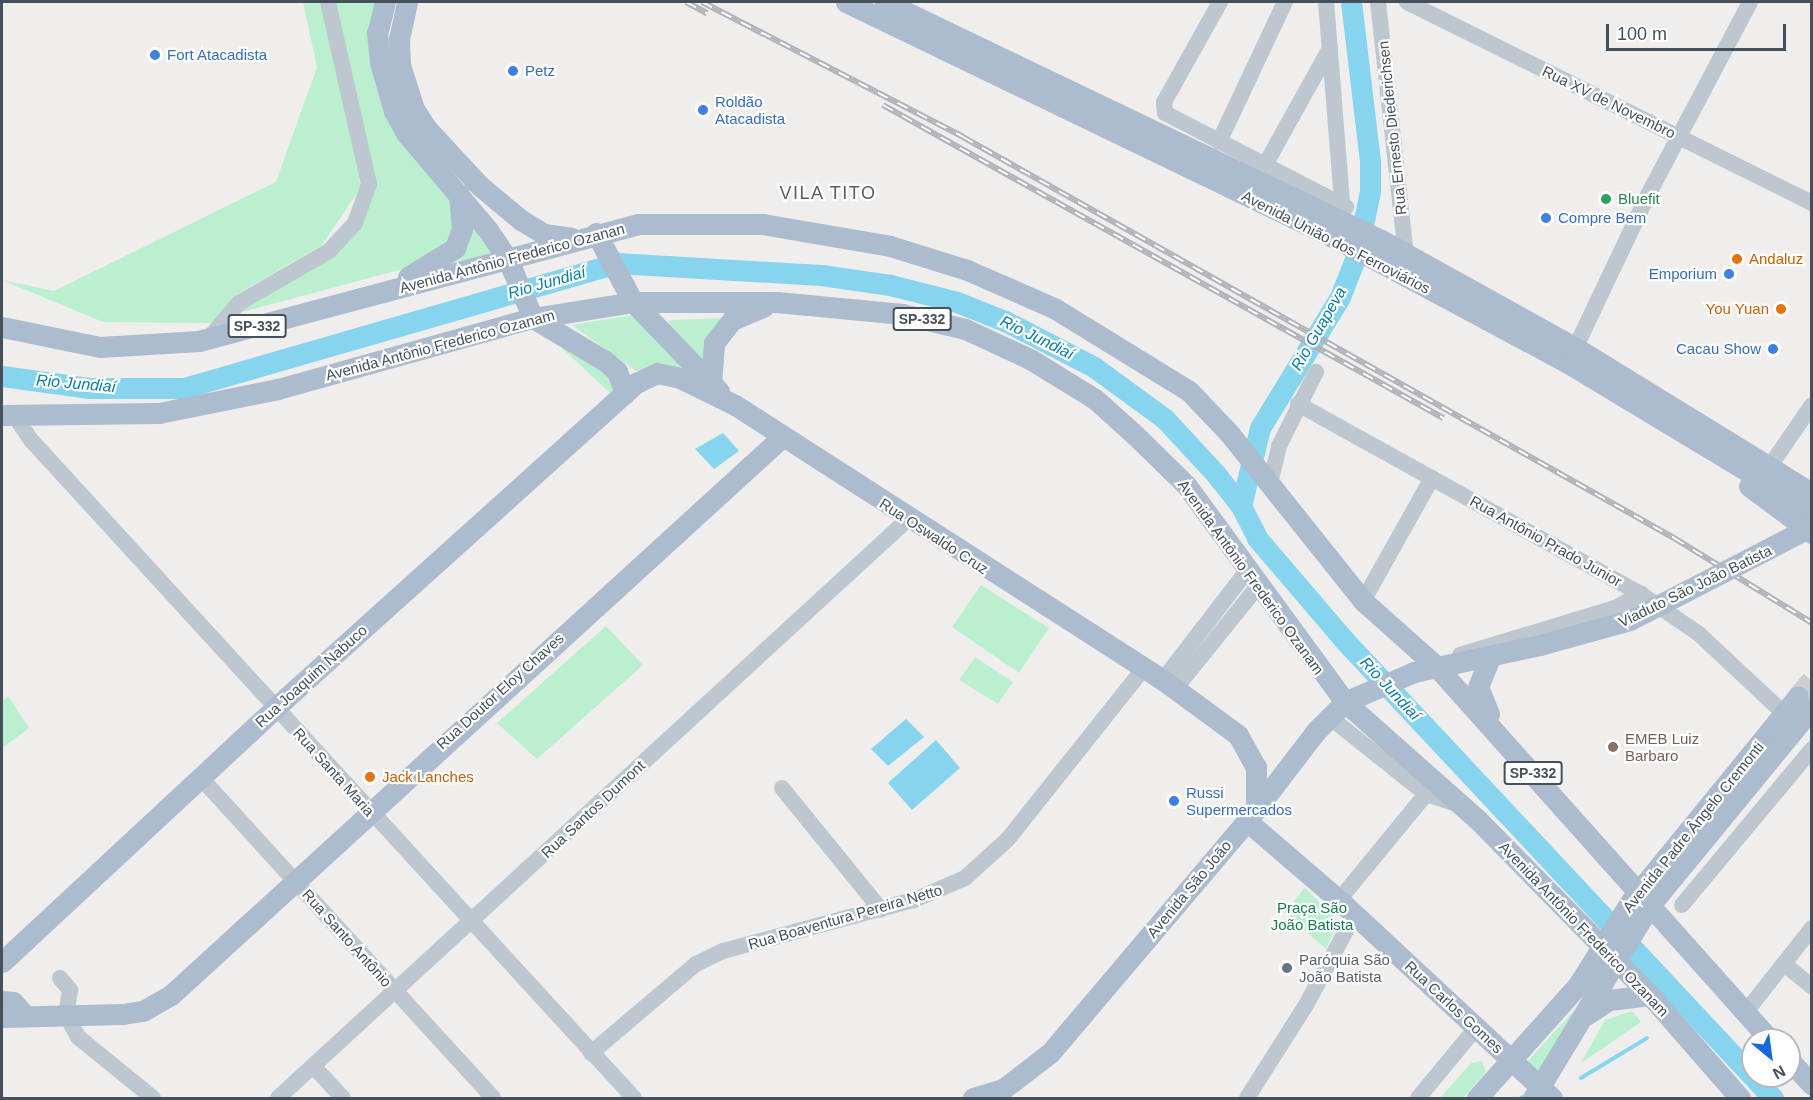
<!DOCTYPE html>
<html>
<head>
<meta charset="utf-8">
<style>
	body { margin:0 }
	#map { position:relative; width:1813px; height:1100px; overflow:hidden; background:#f0eded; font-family:Helvetica,sans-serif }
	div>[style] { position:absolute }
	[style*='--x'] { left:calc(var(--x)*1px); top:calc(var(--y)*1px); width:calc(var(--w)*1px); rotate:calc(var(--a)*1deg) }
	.green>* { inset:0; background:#baefd0 }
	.water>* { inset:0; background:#86d4ed }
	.stream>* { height:4px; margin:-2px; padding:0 2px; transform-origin:2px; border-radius:2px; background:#86d4ed }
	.river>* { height:21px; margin:-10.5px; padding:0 10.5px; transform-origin:10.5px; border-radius:10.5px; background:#86d4ed }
	.major-tunnel>* { height:21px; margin-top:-10.5px; transform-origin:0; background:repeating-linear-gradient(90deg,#ceced0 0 21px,transparent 0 31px) }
	.minor>* { height:16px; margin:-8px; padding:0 8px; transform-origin:8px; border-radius:8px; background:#bdc7d0 }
	.major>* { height:21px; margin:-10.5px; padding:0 10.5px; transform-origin:10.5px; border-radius:10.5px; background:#acbbcd }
	.rail>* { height:6px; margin-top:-3px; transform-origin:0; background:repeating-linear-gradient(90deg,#fff 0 11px,#afb2b8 0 22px); box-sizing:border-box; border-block:2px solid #afb2b8 }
	.major-bridge>* { height:21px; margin:-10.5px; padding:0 10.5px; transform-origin:10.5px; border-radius:10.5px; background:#acbbcd }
	.dots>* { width:16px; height:16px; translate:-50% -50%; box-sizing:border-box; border:3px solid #fff; border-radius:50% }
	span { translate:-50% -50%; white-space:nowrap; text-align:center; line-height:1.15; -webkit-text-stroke:4.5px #fff; paint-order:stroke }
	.shield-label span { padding:2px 4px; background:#fff; border:2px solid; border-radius:4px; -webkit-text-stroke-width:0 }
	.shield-label { font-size:14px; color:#45505b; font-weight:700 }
	.shop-label { font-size:15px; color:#366cbe }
	.left { translate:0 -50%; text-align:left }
	.right { translate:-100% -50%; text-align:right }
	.street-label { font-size:15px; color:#45505b }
	.leisure-label { font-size:15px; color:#27864d }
	.food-label { font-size:15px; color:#c56008 }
	.education-label { font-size:15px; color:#785e54 }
	.park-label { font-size:15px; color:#157d4d }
	.worship-label { font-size:15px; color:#5b616d }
	.water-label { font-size:16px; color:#0a7ca1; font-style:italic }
	.quarter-label { font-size:18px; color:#5a5d62; letter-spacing:1.5px }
	.frame { position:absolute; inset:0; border:3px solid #45505b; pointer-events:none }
	.north { position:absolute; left:1741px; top:1028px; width:60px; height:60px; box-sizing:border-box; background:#fff; border:2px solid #b5b9bd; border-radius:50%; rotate:151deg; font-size:16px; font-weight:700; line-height:24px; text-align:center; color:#45505b }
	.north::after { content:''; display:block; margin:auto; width:21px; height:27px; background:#1667e1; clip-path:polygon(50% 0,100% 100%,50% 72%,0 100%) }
	.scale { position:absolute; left:1606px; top:24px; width:180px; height:27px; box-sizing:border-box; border:3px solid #45505b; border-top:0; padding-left:8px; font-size:18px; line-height:21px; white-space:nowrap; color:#45505b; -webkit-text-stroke:4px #fff; paint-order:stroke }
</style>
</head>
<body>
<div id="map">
	<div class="green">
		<div style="clip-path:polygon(303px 2px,322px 2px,361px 187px,322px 245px,237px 294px,213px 323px,103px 322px,2px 280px,54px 291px,276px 182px,317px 67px)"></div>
		<div style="clip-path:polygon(334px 2px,380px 2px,371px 27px,455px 197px,457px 229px,442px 251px,418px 265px,238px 313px,332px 257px,373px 186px)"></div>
		<div style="clip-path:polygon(464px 207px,498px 251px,415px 277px,445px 260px)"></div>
		<div style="clip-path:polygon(633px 315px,694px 374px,661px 363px,636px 371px,572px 325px)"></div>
		<div style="clip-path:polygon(722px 318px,703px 360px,667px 323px,672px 320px)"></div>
		<div style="clip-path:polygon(550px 337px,608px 371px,614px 387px,610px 393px)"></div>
		<div style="clip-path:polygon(981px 585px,1049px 628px,1019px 673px,952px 627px)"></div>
		<div style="clip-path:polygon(606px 626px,643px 665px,537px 759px,497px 723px)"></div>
		<div style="clip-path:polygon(975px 657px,1013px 682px,998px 704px,959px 680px)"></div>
		<div style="clip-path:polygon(8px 696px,29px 728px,2px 748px,2px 702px)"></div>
		<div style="clip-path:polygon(1305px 888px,1338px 921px,1326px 949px,1284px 912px)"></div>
		<div style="clip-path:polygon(1592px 991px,1538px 1076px,1525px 1064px)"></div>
		<div style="clip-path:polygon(1632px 1011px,1641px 1022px,1581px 1063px,1605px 1020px)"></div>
		<div style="clip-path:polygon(1482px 1061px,1486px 1072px,1463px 1098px,1440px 1098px,1471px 1063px)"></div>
	</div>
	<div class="water">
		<div style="clip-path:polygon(723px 433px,739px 451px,714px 469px,695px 449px)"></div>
		<div style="clip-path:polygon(906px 719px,924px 737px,888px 766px,871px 749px)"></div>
		<div style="clip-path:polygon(936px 740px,960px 768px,912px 810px,888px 783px)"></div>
	</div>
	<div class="stream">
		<div style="--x:1581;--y:1078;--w:77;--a:-31.2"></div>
		<div style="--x:1521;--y:1098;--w:2;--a:-27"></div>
	</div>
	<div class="river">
		<div style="--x:2;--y:376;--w:87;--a:7.9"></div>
		<div style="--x:88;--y:388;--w:96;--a:0"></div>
		<div style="--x:184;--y:388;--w:451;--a:-16.1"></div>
		<div style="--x:617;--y:263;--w:204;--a:3.4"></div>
		<div style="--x:821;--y:275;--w:70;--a:8.2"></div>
		<div style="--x:890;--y:285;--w:69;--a:14.2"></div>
		<div style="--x:957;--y:302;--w:52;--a:21.6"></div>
		<div style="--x:1005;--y:321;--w:100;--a:27.3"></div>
		<div style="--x:1094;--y:367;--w:88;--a:36.2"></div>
		<div style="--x:1165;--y:419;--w:74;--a:47.2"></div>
		<div style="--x:1215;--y:473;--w:42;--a:51.8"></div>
		<div style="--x:1241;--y:506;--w:36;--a:63"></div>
		<div style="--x:1257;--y:538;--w:135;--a:49.5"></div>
		<div style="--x:1345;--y:641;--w:626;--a:46.88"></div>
		<div style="--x:1241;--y:506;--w:80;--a:-76.3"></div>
		<div style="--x:1260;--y:428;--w:153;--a:-58.6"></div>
		<div style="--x:1340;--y:297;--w:46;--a:-68.4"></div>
		<div style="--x:1357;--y:254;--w:64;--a:-78.3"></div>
		<div style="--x:1370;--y:191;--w:30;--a:-90"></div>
		<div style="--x:1370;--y:161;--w:160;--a:-96.8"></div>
	</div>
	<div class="major-tunnel">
		<div style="--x:1798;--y:696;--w:21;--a:-49"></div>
	</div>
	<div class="minor">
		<div style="--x:1220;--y:2;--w:115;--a:119.2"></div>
		<div style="--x:1164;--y:102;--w:11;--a:85"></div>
		<div style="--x:1165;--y:113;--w:204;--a:27.4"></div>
		<div style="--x:1326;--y:2;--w:214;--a:85.4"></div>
		<div style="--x:1378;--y:2;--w:255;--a:83.7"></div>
		<div style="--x:1407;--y:2;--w:452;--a:26.4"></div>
		<div style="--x:1219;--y:142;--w:155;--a:-64.8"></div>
		<div style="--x:1265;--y:165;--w:134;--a:-60.9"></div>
		<div style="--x:209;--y:338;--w:46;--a:-49.4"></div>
		<div style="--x:239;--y:303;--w:104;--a:-30"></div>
		<div style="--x:329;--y:251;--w:38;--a:-47"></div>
		<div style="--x:355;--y:223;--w:41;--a:-70.3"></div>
		<div style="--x:369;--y:184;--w:187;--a:-102.7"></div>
		<div style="--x:1571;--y:357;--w:179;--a:-64.6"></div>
		<div style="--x:1648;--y:195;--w:218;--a:-62.1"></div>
		<div style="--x:1298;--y:404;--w:392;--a:29"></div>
		<div style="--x:1641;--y:594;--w:70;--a:34.6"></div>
		<div style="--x:1699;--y:634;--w:105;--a:43.1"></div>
		<div style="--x:14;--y:415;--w:30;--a:56"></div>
		<div style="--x:31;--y:440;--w:893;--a:47.5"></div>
		<div style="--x:1770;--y:466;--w:74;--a:-55.5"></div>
		<div style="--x:1270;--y:483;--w:38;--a:-76"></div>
		<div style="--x:1279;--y:446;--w:83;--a:-63.4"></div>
		<div style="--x:1363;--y:601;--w:141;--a:-60.7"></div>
		<div style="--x:1460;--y:655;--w:162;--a:-16.9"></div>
		<div style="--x:1615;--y:608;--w:30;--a:-28"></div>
		<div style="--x:1163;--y:680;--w:138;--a:-52.4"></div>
		<div style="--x:1175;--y:689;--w:132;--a:-51.1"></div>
		<div style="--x:1337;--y:723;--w:114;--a:38.6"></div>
		<div style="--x:1426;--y:794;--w:28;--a:18"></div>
		<div style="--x:201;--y:778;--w:433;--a:47.6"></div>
		<div style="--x:782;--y:788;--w:157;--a:50.9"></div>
		<div style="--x:1339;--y:900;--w:137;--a:-50.6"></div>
		<div style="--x:1682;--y:905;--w:203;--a:-50.2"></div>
		<div style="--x:1784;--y:964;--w:36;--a:39"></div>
		<div style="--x:60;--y:978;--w:16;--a:50"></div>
		<div style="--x:70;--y:990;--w:25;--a:99"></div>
		<div style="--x:66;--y:1015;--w:25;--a:61"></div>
		<div style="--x:78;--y:1037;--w:97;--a:39.1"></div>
		<div style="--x:1745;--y:1013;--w:108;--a:-51.8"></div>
		<div style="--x:591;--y:1053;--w:138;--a:-40.3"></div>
		<div style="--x:696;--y:964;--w:30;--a:-26"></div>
		<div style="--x:723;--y:951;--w:198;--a:-15"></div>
		<div style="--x:914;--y:900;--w:56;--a:-23.3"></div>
		<div style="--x:965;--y:878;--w:58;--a:-42.2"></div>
		<div style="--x:1008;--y:839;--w:218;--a:-51.5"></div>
		<div style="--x:314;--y:1067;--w:42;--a:46.9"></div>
		<div style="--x:278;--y:1098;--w:856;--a:-42.58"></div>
		<div style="--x:1247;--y:1098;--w:110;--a:-57.6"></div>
		<div style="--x:1306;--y:1005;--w:103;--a:-61.7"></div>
		<div style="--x:1418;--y:1098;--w:91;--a:-50.4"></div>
	</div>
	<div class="major">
		<div style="--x:385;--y:2;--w:32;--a:104"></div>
		<div style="--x:377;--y:33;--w:29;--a:84"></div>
		<div style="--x:380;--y:62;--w:51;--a:74.1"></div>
		<div style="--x:394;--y:111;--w:25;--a:61"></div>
		<div style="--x:406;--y:133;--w:127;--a:49.8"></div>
		<div style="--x:488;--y:230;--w:36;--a:56"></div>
		<div style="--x:508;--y:260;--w:63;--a:66.7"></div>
		<div style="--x:533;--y:318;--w:84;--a:30.8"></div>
		<div style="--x:605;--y:361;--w:16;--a:40"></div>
		<div style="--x:617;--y:371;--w:24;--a:71"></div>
		<div style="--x:407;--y:2;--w:38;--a:102"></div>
		<div style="--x:399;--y:39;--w:26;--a:88"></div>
		<div style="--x:400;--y:65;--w:46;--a:72.3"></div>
		<div style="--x:414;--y:109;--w:24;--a:57"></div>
		<div style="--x:427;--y:129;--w:78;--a:47.1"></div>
		<div style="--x:480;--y:186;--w:53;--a:39.7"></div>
		<div style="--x:521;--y:220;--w:27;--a:31"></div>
		<div style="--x:544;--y:234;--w:27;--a:8"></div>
		<div style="--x:846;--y:2;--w:541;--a:25.76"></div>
		<div style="--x:1333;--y:237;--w:267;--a:28.2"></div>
		<div style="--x:1568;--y:363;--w:285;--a:31.1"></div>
		<div style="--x:885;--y:2;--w:550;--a:25.63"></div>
		<div style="--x:1381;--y:240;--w:223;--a:29"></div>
		<div style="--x:1576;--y:348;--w:277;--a:31.6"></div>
		<div style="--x:596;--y:233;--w:78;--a:61.8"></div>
		<div style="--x:633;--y:302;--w:124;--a:46"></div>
		<div style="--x:408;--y:277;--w:55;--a:-31.7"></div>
		<div style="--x:455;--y:248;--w:20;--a:-70"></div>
		<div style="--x:462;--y:229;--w:35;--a:-95"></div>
		<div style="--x:2;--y:327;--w:100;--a:11.5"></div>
		<div style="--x:100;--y:347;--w:99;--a:-3.5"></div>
		<div style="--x:199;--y:341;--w:454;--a:-14.9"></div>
		<div style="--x:638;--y:224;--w:125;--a:0"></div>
		<div style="--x:763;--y:224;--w:129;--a:9.8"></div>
		<div style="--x:890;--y:246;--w:81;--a:17.3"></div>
		<div style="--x:967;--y:270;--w:95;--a:23.6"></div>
		<div style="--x:1054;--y:308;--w:158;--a:31.6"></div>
		<div style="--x:1189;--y:391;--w:58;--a:46.4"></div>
		<div style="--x:1229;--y:433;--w:215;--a:51.4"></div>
		<div style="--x:1363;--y:601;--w:98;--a:41.7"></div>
		<div style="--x:1436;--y:666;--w:501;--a:48.23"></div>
		<div style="--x:711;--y:384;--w:41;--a:-85.8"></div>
		<div style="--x:714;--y:343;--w:29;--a:-52"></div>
		<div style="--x:732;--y:320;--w:34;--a:-23"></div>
		<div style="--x:2;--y:415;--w:157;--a:-0.7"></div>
		<div style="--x:159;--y:413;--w:121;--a:-11.4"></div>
		<div style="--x:278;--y:389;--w:265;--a:-15.6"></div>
		<div style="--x:533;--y:318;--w:101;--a:-9.1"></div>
		<div style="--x:633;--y:302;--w:144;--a:0"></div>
		<div style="--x:777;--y:302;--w:126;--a:5.5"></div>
		<div style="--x:902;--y:314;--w:65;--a:13.4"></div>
		<div style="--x:965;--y:329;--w:72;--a:24.8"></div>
		<div style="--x:1030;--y:359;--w:76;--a:31.6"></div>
		<div style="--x:1095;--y:399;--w:54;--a:42"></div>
		<div style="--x:1135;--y:435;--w:73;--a:44.4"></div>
		<div style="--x:1187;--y:486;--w:268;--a:53.8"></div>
		<div style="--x:1345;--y:702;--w:178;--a:41.6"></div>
		<div style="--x:1478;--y:820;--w:245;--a:45.5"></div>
		<div style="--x:1650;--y:995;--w:137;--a:48.9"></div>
		<div style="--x:1749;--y:486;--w:79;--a:36.7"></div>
		<div style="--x:1489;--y:714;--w:29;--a:-112"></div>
		<div style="--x:1478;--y:687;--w:32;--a:-68"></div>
		<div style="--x:1247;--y:821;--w:121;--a:40.7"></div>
		<div style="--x:1339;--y:900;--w:291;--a:42.9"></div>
		<div style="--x:2;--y:962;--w:388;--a:-42.9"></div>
		<div style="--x:286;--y:698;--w:471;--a:-42"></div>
		<div style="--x:636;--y:383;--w:23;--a:-25"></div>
		<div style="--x:657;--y:373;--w:24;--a:12"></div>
		<div style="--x:680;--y:378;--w:61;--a:26.1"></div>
		<div style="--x:735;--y:405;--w:509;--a:32.72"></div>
		<div style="--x:1163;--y:680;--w:93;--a:36.3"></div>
		<div style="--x:1238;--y:735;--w:37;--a:61"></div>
		<div style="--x:1256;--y:767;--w:41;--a:90"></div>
		<div style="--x:2;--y:1001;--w:11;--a:5"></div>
		<div style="--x:13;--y:1002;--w:18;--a:49"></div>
		<div style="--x:1586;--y:1015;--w:27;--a:-33"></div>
		<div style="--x:1609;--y:1000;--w:41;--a:-7"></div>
		<div style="--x:2;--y:1017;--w:121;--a:-1.4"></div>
		<div style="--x:123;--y:1014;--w:20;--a:-9"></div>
		<div style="--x:143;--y:1011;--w:32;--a:-30"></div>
		<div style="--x:171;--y:995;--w:826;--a:-42.4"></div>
		<div style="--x:1789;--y:1060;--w:34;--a:47"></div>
		<div style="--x:973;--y:1098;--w:31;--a:-17"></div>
		<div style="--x:1003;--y:1089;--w:59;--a:-37.5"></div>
		<div style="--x:1050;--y:1053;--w:304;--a:-49.7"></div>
		<div style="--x:1247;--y:821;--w:113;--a:-52.5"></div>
		<div style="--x:1316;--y:731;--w:41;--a:-45"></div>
		<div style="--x:1345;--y:702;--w:75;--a:-23.5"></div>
		<div style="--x:1414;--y:672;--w:129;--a:-12.1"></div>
		<div style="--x:1477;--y:1098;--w:152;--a:-48.2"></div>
		<div style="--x:1578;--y:985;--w:99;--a:-57.8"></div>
		<div style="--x:1631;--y:901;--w:264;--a:-50.8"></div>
		<div style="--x:1533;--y:1098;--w:226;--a:-58.8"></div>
		<div style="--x:1650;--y:905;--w:255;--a:-50.6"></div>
	</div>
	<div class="rail">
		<div style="--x:686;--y:2;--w:24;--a:28"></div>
		<div style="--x:702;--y:2;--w:294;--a:27.3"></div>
		<div style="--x:963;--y:137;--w:816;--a:29.42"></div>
		<div style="--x:1674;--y:538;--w:162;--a:31.6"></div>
		<div style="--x:883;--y:105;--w:642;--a:29.2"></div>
	</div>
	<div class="major-bridge">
		<div style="--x:1540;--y:645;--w:93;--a:-15.5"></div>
		<div style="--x:1630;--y:620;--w:205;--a:-27.3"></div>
	</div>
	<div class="dots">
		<div style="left:155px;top:55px;background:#3f7fe0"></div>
		<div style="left:513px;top:71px;background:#3f7fe0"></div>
		<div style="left:703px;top:110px;background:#3f7fe0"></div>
		<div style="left:1606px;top:199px;background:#2e9e5b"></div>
		<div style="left:1546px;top:218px;background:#3f7fe0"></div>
		<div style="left:1737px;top:259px;background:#e8710a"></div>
		<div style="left:1729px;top:274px;background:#3f7fe0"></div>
		<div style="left:1781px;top:309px;background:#e8710a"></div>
		<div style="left:1773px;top:349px;background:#3f7fe0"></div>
		<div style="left:1613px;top:747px;background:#8d6e63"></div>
		<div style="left:370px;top:777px;background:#e8710a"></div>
		<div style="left:1174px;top:801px;background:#3f7fe0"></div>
		<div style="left:1287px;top:968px;background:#6b7280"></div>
	</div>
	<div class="shield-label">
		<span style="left:922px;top:319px">SP-332</span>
		<span style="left:257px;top:326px">SP-332</span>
		<span style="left:1533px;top:773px">SP-332</span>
	</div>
	<div class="shop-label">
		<span class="left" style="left:167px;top:55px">Fort Atacadista</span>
		<span class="left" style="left:525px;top:71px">Petz</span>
		<span class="left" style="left:715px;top:110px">Roldão<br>Atacadista</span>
		<span class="left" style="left:1558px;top:218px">Compre Bem</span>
		<span class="right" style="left:1717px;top:274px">Emporium</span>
		<span class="right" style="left:1761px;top:349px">Cacau Show</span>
		<span class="left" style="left:1186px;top:801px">Russi<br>Supermercados</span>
	</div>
	<div class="street-label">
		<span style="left:1609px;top:102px;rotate:26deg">Rua XV de Novembro</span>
		<span style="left:1392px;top:128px;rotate:-96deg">Rua Ernesto Diederichsen</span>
		<span style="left:1336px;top:242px;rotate:27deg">Avenida União dos Ferroviários</span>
		<span style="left:512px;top:258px;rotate:-15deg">Avenida Antônio Frederico Ozanan</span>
		<span style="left:440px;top:345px;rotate:-15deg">Avenida Antônio Frederico Ozanam</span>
		<span style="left:934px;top:536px;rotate:33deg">Rua Oswaldo Cruz</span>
		<span style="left:1546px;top:541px;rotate:29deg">Rua Antônio Prado Junior</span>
		<span style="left:1251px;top:577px;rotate:54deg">Avenida Antônio Frederico Ozanam</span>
		<span style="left:1695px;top:586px;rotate:-26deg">Viaduto São João Batista</span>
		<span style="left:311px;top:676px;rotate:-42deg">Rua Joaquim Nabuco</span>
		<span style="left:500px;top:691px;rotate:-42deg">Rua Doutor Eloy Chaves</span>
		<span style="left:334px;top:772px;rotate:48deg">Rua Santa Maria</span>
		<span style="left:593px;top:809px;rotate:-43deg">Rua Santos Dumont</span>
		<span style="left:1693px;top:827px;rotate:-51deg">Avenida Padre Ângelo Cremonti</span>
		<span style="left:1189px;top:889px;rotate:-50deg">Avenida São João</span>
		<span style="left:845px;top:917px;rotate:-16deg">Rua Boaventura Pereira Netto</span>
		<span style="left:1584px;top:929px;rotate:46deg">Avenida Antônio Frederico Ozanam</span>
		<span style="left:347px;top:938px;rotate:48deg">Rua Santo Antônio</span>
		<span style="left:1454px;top:1007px;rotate:43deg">Rua Carlos Gomes</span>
	</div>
	<div class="leisure-label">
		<span class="left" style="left:1618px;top:199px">Bluefit</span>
	</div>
	<div class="food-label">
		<span class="left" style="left:1749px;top:259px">Andaluz</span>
		<span class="right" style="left:1769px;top:309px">You Yuan</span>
		<span class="left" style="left:382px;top:777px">Jack Lanches</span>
	</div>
	<div class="education-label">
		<span class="left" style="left:1625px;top:747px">EMEB Luiz<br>Barbaro</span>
	</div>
	<div class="park-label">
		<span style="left:1312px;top:916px">Praça São<br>João Batista</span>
	</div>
	<div class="worship-label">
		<span class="left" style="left:1299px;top:968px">Paróquia São<br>João Batista</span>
	</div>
	<div class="water-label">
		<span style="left:547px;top:283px;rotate:-16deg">Rio Jundiaí</span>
		<span style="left:1319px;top:329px;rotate:-60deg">Rio Guapeva</span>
		<span style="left:1037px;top:338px;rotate:26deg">Rio Jundiaí</span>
		<span style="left:76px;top:384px;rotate:5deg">Rio Jundiaí</span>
		<span style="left:1390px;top:689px;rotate:47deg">Rio Jundiaí</span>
	</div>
	<div class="quarter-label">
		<span style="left:828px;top:193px">VILA TITO</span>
	</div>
	<div class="frame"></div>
	<div class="north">N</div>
	<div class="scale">100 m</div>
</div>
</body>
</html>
